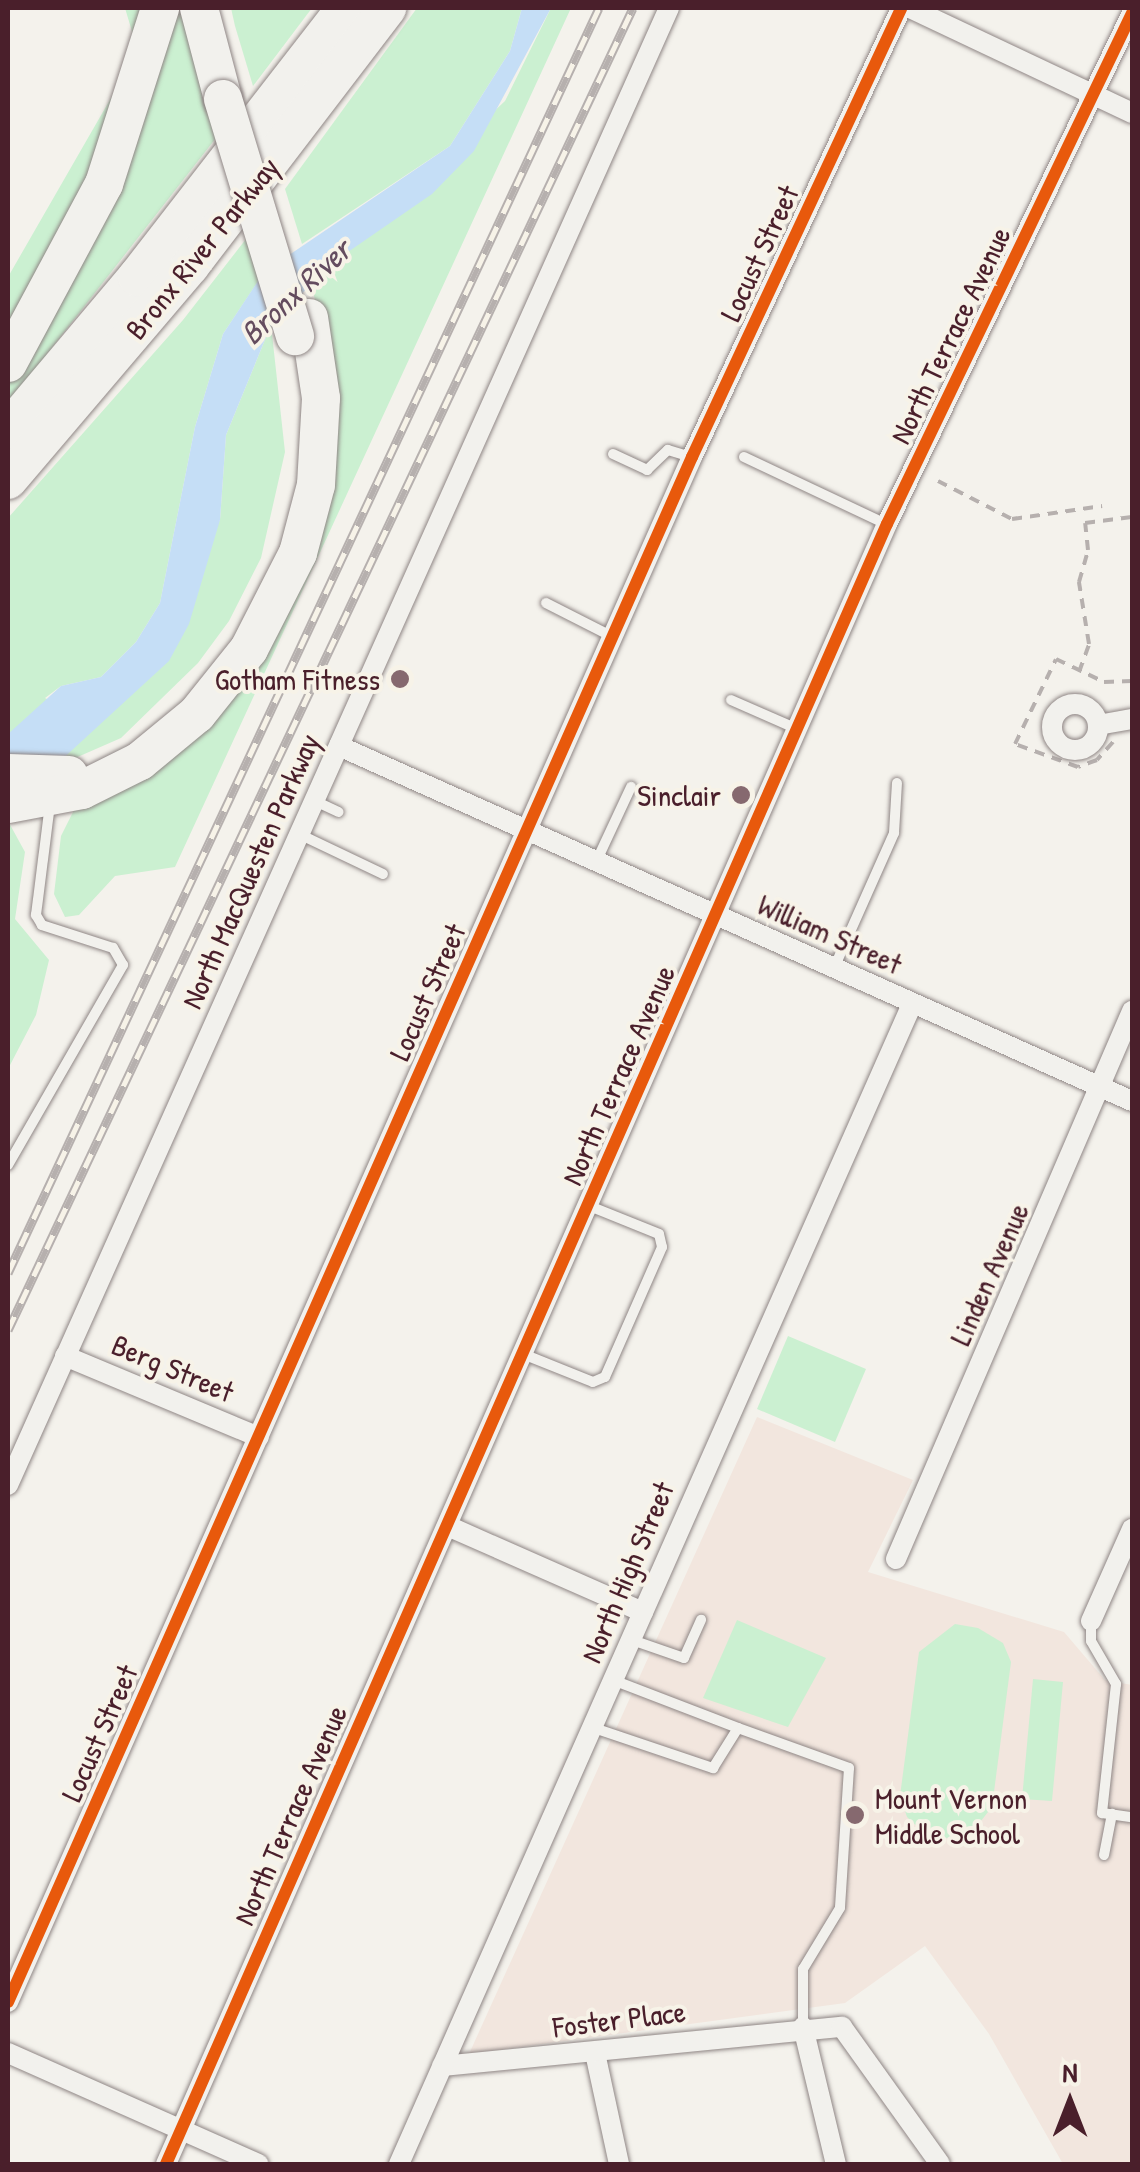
<!DOCTYPE html>
<html>
<head>
<meta charset="utf-8">
<style>
	body { margin:0 }
	#map { position:relative; width:1140px; height:2172px; overflow:hidden; background:#f4f2ec; font-family:"Patrick Hand",sans-serif }
	div>[style] { position:absolute }
	[style*='--x'] { left:calc(var(--x)*1px); top:calc(var(--y)*1px); width:calc(var(--w)*1px); rotate:calc(var(--a)*1deg) }
	.built>* { inset:0; background:#f2e6de }
	.green>* { inset:0; background:#cbf0d1 }
	.water>* { inset:0; background:#c5def6 }
	.path>* { height:4px; margin-top:-2px; transform-origin:0; background:repeating-linear-gradient(90deg,#b6b0ae 0 10px,transparent 0 18px) }
	.roads { filter:drop-shadow(0 0 2px #8f8685) drop-shadow(0 0 2px #8f8685) }
	.service>* { height:10px; margin:-5px; padding:0 5px; transform-origin:5px; border-radius:5px; background:#f2f1ed }
	.minor>* { height:20px; margin:-10px; padding:0 10px; transform-origin:10px; border-radius:10px; background:#f2f1ed }
	.minor>.ring { margin:-10px; padding:0; box-sizing:content-box; background:none; border:20px solid #f2f1ed; border-radius:50% }
	.motorway>* { height:38px; margin:-19px; padding:0 19px; transform-origin:19px; border-radius:19px; background:#f2f1ed }
	.rail>* { height:9px; margin-top:-4.5px; transform-origin:0; background:repeating-linear-gradient(90deg,#f7f3e8 0 15px,#b6b0ae 0 30px); box-sizing:border-box; border-block:2px solid #b6b0ae }
	.bridges { filter:drop-shadow(0 0 2px #8f8685) drop-shadow(0 0 2px #8f8685) }
	.motorway-bridge>* { height:38px; margin:-19px; padding:0 19px; transform-origin:19px; border-radius:19px; background:#f2f1ed }
	.cycleway>* { height:12px; margin:-6px; padding:0 6px; transform-origin:6px; border-radius:6px; background:#e8590c }
	.dots>* { width:28px; height:28px; translate:-50% -50%; box-sizing:border-box; border:5px solid #f7f3e8; border-radius:50% }
	span { translate:-50% -50%; white-space:nowrap; text-align:center; line-height:1.15; -webkit-text-stroke:8px #f7f3e8; paint-order:stroke }
	.street-label { font-size:30px; color:#4a1f2b }
	.poi-label { font-size:30px; color:#4a1f2b }
	.right { translate:-100% -50%; text-align:right }
	.left { translate:0 -50%; text-align:left }
	.water-label { font-size:32px; color:#644c5f; font-style:italic }
	.frame { position:absolute; inset:0; border:10px solid #4a1f2b; pointer-events:none }
	.north { position:absolute; left:1020px; top:2052px; width:100px; height:100px; -webkit-text-stroke:8px #f7f3e8; paint-order:stroke; rotate:0deg; font-size:28px; font-weight:700; line-height:40px; text-align:center; color:#4a1f2b }
	.north::after { content:''; display:block; margin:auto; width:35px; height:45px; background:#4a1f2b; clip-path:polygon(50% 0,100% 100%,50% 72%,0 100%) }
</style>
</head>
<body>
<div id="map">
	<div class="built">
		<div style="clip-path:polygon(757px 1417px,913px 1480px,868px 1572px,1064px 1632px,1105px 1680px,1132px 1685px,1132px 2164px,1063px 2164px,989px 2034px,925px 1946px,845px 2003px,469px 2054px)"></div>
	</div>
	<div class="green">
		<div style="clip-path:polygon(125px 8px,143px 8px,113px 126px,8px 340px,8px 277px,123px 77px,133px 35px)"></div>
		<div style="clip-path:polygon(165px 8px,185px 8px,216px 138px,8px 404px,8px 374px)"></div>
		<div style="clip-path:polygon(231px 8px,312px 8px,253px 86px,235px 26px)"></div>
		<div style="clip-path:polygon(417px 8px,522px 8px,510px 51px,450px 146px,302px 244px,285px 189px)"></div>
		<div style="clip-path:polygon(551px 8px,571px 8px,175px 867px,115px 876px,79px 915px,65px 917px,54px 894px,61px 836px,74px 810px,155px 764px,329px 489px,338px 430px,335px 379px,311px 284px,505px 101px)"></div>
		<div style="clip-path:polygon(246px 239px,259px 280px,223px 334px,195px 427px,160px 603px,136px 642px,101px 677px,61px 686px,45px 698px,96px 727px,220px 520px,226px 435px,271px 325px,285px 452px,261px 558px,229px 621px,198px 663px,121px 738px,57px 766px,8px 762px,8px 518px,183px 320px)"></div>
		<div style="clip-path:polygon(8px 821px,25px 852px,15px 919px,49px 960px,36px 1015px,8px 1069px)"></div>
		<div style="clip-path:polygon(788px 1336px,866px 1369px,835px 1442px,757px 1409px)"></div>
		<div style="clip-path:polygon(737px 1620px,826px 1658px,788px 1727px,703px 1698px)"></div>
		<div style="clip-path:polygon(955px 1624px,978px 1628px,1003px 1643px,1011px 1662px,992px 1807px,973px 1831px,943px 1839px,926px 1835px,907px 1817px,900px 1796px,919px 1652px)"></div>
		<div style="clip-path:polygon(1033px 1679px,1063px 1682px,1052px 1801px,1022px 1799px)"></div>
	</div>
	<div class="water">
		<div style="clip-path:polygon(522px 8px,551px 8px,474px 151px,432px 194px,332px 263px,271px 325px,226px 435px,220px 520px,189px 624px,169px 661px,8px 809px,8px 734px,61px 686px,101px 677px,136px 642px,160px 603px,195px 427px,223px 334px,264px 272px,450px 146px,510px 51px)"></div>
	</div>
	<div class="path">
		<div style="--x:938;--y:481;--w:83;--a:27.2"></div>
		<div style="--x:1012;--y:519;--w:91;--a:-8.2"></div>
		<div style="--x:1079;--y:672;--w:30;--a:-70"></div>
		<div style="--x:1089;--y:644;--w:63;--a:-99.2"></div>
		<div style="--x:1079;--y:582;--w:33;--a:-74"></div>
		<div style="--x:1088;--y:550;--w:27;--a:-96"></div>
		<div style="--x:1085;--y:523;--w:47;--a:-7.3"></div>
		<div style="--x:1113;--y:742;--w:24;--a:132"></div>
		<div style="--x:1097;--y:760;--w:20;--a:160"></div>
		<div style="--x:1078;--y:767;--w:67;--a:-159.9"></div>
		<div style="--x:1015;--y:744;--w:94;--a:-64.2"></div>
		<div style="--x:1056;--y:659;--w:53;--a:25.6"></div>
		<div style="--x:1104;--y:682;--w:28;--a:-2"></div>
	</div>
	<div class="roads">
		<div class="service">
			<div style="--x:613;--y:454;--w:38;--a:25"></div>
			<div style="--x:647;--y:470;--w:29;--a:-44"></div>
			<div style="--x:668;--y:450;--w:24;--a:17"></div>
			<div style="--x:744;--y:457;--w:157;--a:25.3"></div>
			<div style="--x:546;--y:603;--w:75;--a:26.9"></div>
			<div style="--x:731;--y:700;--w:72;--a:23.7"></div>
			<div style="--x:315;--y:801;--w:26;--a:25"></div>
			<div style="--x:299;--y:834;--w:93;--a:25.5"></div>
			<div style="--x:596;--y:862;--w:83;--a:-65"></div>
			<div style="--x:834;--y:968;--w:148;--a:-66"></div>
			<div style="--x:894;--y:833;--w:50;--a:-86.6"></div>
			<div style="--x:8;--y:1165;--w:231;--a:-60.1"></div>
			<div style="--x:123;--y:965;--w:20;--a:-120"></div>
			<div style="--x:113;--y:948;--w:75;--a:-162.1"></div>
			<div style="--x:42;--y:925;--w:12;--a:-121"></div>
			<div style="--x:36;--y:915;--w:112;--a:-82.8"></div>
			<div style="--x:523;--y:1354;--w:75;--a:21.8"></div>
			<div style="--x:593;--y:1382;--w:13;--a:-23"></div>
			<div style="--x:605;--y:1377;--w:142;--a:-66.3"></div>
			<div style="--x:662;--y:1247;--w:13;--a:-103"></div>
			<div style="--x:659;--y:1234;--w:78;--a:-158.1"></div>
			<div style="--x:1091;--y:1621;--w:20;--a:90"></div>
			<div style="--x:1091;--y:1641;--w:50;--a:59.8"></div>
			<div style="--x:1116;--y:1684;--w:130;--a:96.2"></div>
			<div style="--x:1102;--y:1813;--w:30;--a:8"></div>
			<div style="--x:632;--y:1640;--w:55;--a:19.1"></div>
			<div style="--x:684;--y:1658;--w:42;--a:-65.9"></div>
			<div style="--x:594;--y:1728;--w:126;--a:18.6"></div>
			<div style="--x:713;--y:1768;--w:47;--a:-58"></div>
			<div style="--x:738;--y:1728;--w:134;--a:-159"></div>
			<div style="--x:738;--y:1728;--w:118;--a:19.8"></div>
			<div style="--x:849;--y:1768;--w:140;--a:93.7"></div>
			<div style="--x:840;--y:1908;--w:71;--a:121.2"></div>
			<div style="--x:803;--y:1969;--w:58;--a:90"></div>
			<div style="--x:1104;--y:1855;--w:42;--a:-79"></div>
		</div>
		<div class="minor">
			<div style="--x:910;--y:8;--w:246;--a:25.3"></div>
			<div class="ring" style="left:1052px;top:704px;width:26px;height:26px"></div>
			<div style="--x:1098;--y:725;--w:35;--a:-10"></div>
			<div style="--x:339;--y:746;--w:869;--a:24.12"></div>
			<div style="--x:65;--y:1356;--w:210;--a:22.7"></div>
			<div style="--x:8;--y:1485;--w:1618;--a:-65.89"></div>
			<div style="--x:450;--y:1527;--w:211;--a:23.8"></div>
			<div style="--x:896;--y:1559;--w:597;--a:-66.7"></div>
			<div style="--x:1091;--y:1621;--w:101;--a:-66"></div>
			<div style="--x:8;--y:2002;--w:1690;--a:-66.12"></div>
			<div style="--x:692;--y:457;--w:495;--a:-65"></div>
			<div style="--x:803;--y:2027;--w:141;--a:76.5"></div>
			<div style="--x:8;--y:2053;--w:274;--a:23.9"></div>
			<div style="--x:595;--y:2053;--w:114;--a:77.8"></div>
			<div style="--x:442;--y:2066;--w:402;--a:-5.6"></div>
			<div style="--x:842;--y:2027;--w:168;--a:54.4"></div>
			<div style="--x:166;--y:2164;--w:1791;--a:-66.27"></div>
			<div style="--x:887;--y:524;--w:567;--a:-64.38"></div>
			<div style="--x:399;--y:2164;--w:1268;--a:-66.14"></div>
		</div>
		<div class="motorway">
			<div style="--x:199;--y:8;--w:94;--a:75.2"></div>
			<div style="--x:8;--y:363;--w:203;--a:-61.8"></div>
			<div style="--x:104;--y:184;--w:185;--a:-72.3"></div>
			<div style="--x:8;--y:430;--w:200;--a:-49.9"></div>
			<div style="--x:137;--y:277;--w:341;--a:-52.2"></div>
			<div style="--x:8;--y:480;--w:281;--a:-49.6"></div>
			<div style="--x:190;--y:266;--w:325;--a:-52.6"></div>
			<div style="--x:8;--y:773;--w:61;--a:1.9"></div>
			<div style="--x:8;--y:804;--w:75;--a:-10.7"></div>
			<div style="--x:82;--y:790;--w:65;--a:-26.6"></div>
			<div style="--x:140;--y:761;--w:74;--a:-39.5"></div>
			<div style="--x:197;--y:714;--w:83;--a:-51.3"></div>
			<div style="--x:249;--y:649;--w:108;--a:-63"></div>
			<div style="--x:298;--y:553;--w:70;--a:-75.2"></div>
			<div style="--x:316;--y:485;--w:87;--a:-86.7"></div>
			<div style="--x:321;--y:398;--w:81;--a:-98.5"></div>
		</div>
	</div>
	<div class="rail">
		<div style="--x:8;--y:1273;--w:1396;--a:-64.96"></div>
		<div style="--x:8;--y:1330;--w:1462;--a:-64.7"></div>
	</div>
	<div class="bridges">
		<div class="motorway-bridge">
			<div style="--x:223;--y:99;--w:248;--a:73.1"></div>
		</div>
	</div>
	<div class="cycleway">
		<div style="--x:8;--y:2002;--w:1690;--a:-66.12"></div>
		<div style="--x:692;--y:457;--w:495;--a:-65"></div>
		<div style="--x:166;--y:2164;--w:1791;--a:-66.27"></div>
		<div style="--x:887;--y:524;--w:567;--a:-64.38"></div>
	</div>
	<div class="dots">
		<div style="left:400px;top:679px;background:#86696f"></div>
		<div style="left:741px;top:795px;background:#86696f"></div>
		<div style="left:855px;top:1815px;background:#86696f"></div>
	</div>
	<div class="street-label">
		<span style="left:202px;top:248px;rotate:-51deg">Bronx River Parkway</span>
		<span style="left:759px;top:253px;rotate:-65deg">Locust Street</span>
		<span style="left:950px;top:335px;rotate:-64deg">North Terrace Avenue</span>
		<span style="left:250px;top:871px;rotate:-66deg">North MacQuesten Parkway</span>
		<span style="left:830px;top:934px;rotate:24deg">William Street</span>
		<span style="left:427px;top:992px;rotate:-66deg">Locust Street</span>
		<span style="left:618px;top:1075px;rotate:-66deg">North Terrace Avenue</span>
		<span style="left:989px;top:1274px;rotate:-66deg">Linden Avenue</span>
		<span style="left:173px;top:1368px;rotate:23deg">Berg Street</span>
		<span style="left:627px;top:1572px;rotate:-67deg">North High Street</span>
		<span style="left:99px;top:1733px;rotate:-66deg">Locust Street</span>
		<span style="left:290px;top:1815px;rotate:-66deg">North Terrace Avenue</span>
		<span style="left:619px;top:2019px;rotate:-7deg">Foster Place</span>
	</div>
	<div class="poi-label">
		<span class="right" style="left:380px;top:679px">Gotham Fitness</span>
		<span class="right" style="left:721px;top:795px">Sinclair</span>
		<span class="left" style="left:875px;top:1815px">Mount Vernon<br>Middle School</span>
	</div>
	<div class="water-label">
		<span style="left:296px;top:292px;rotate:-43deg">Bronx River</span>
	</div>
	<div class="frame"></div>
	<div class="north">N</div>
</div>
</body>
</html>
